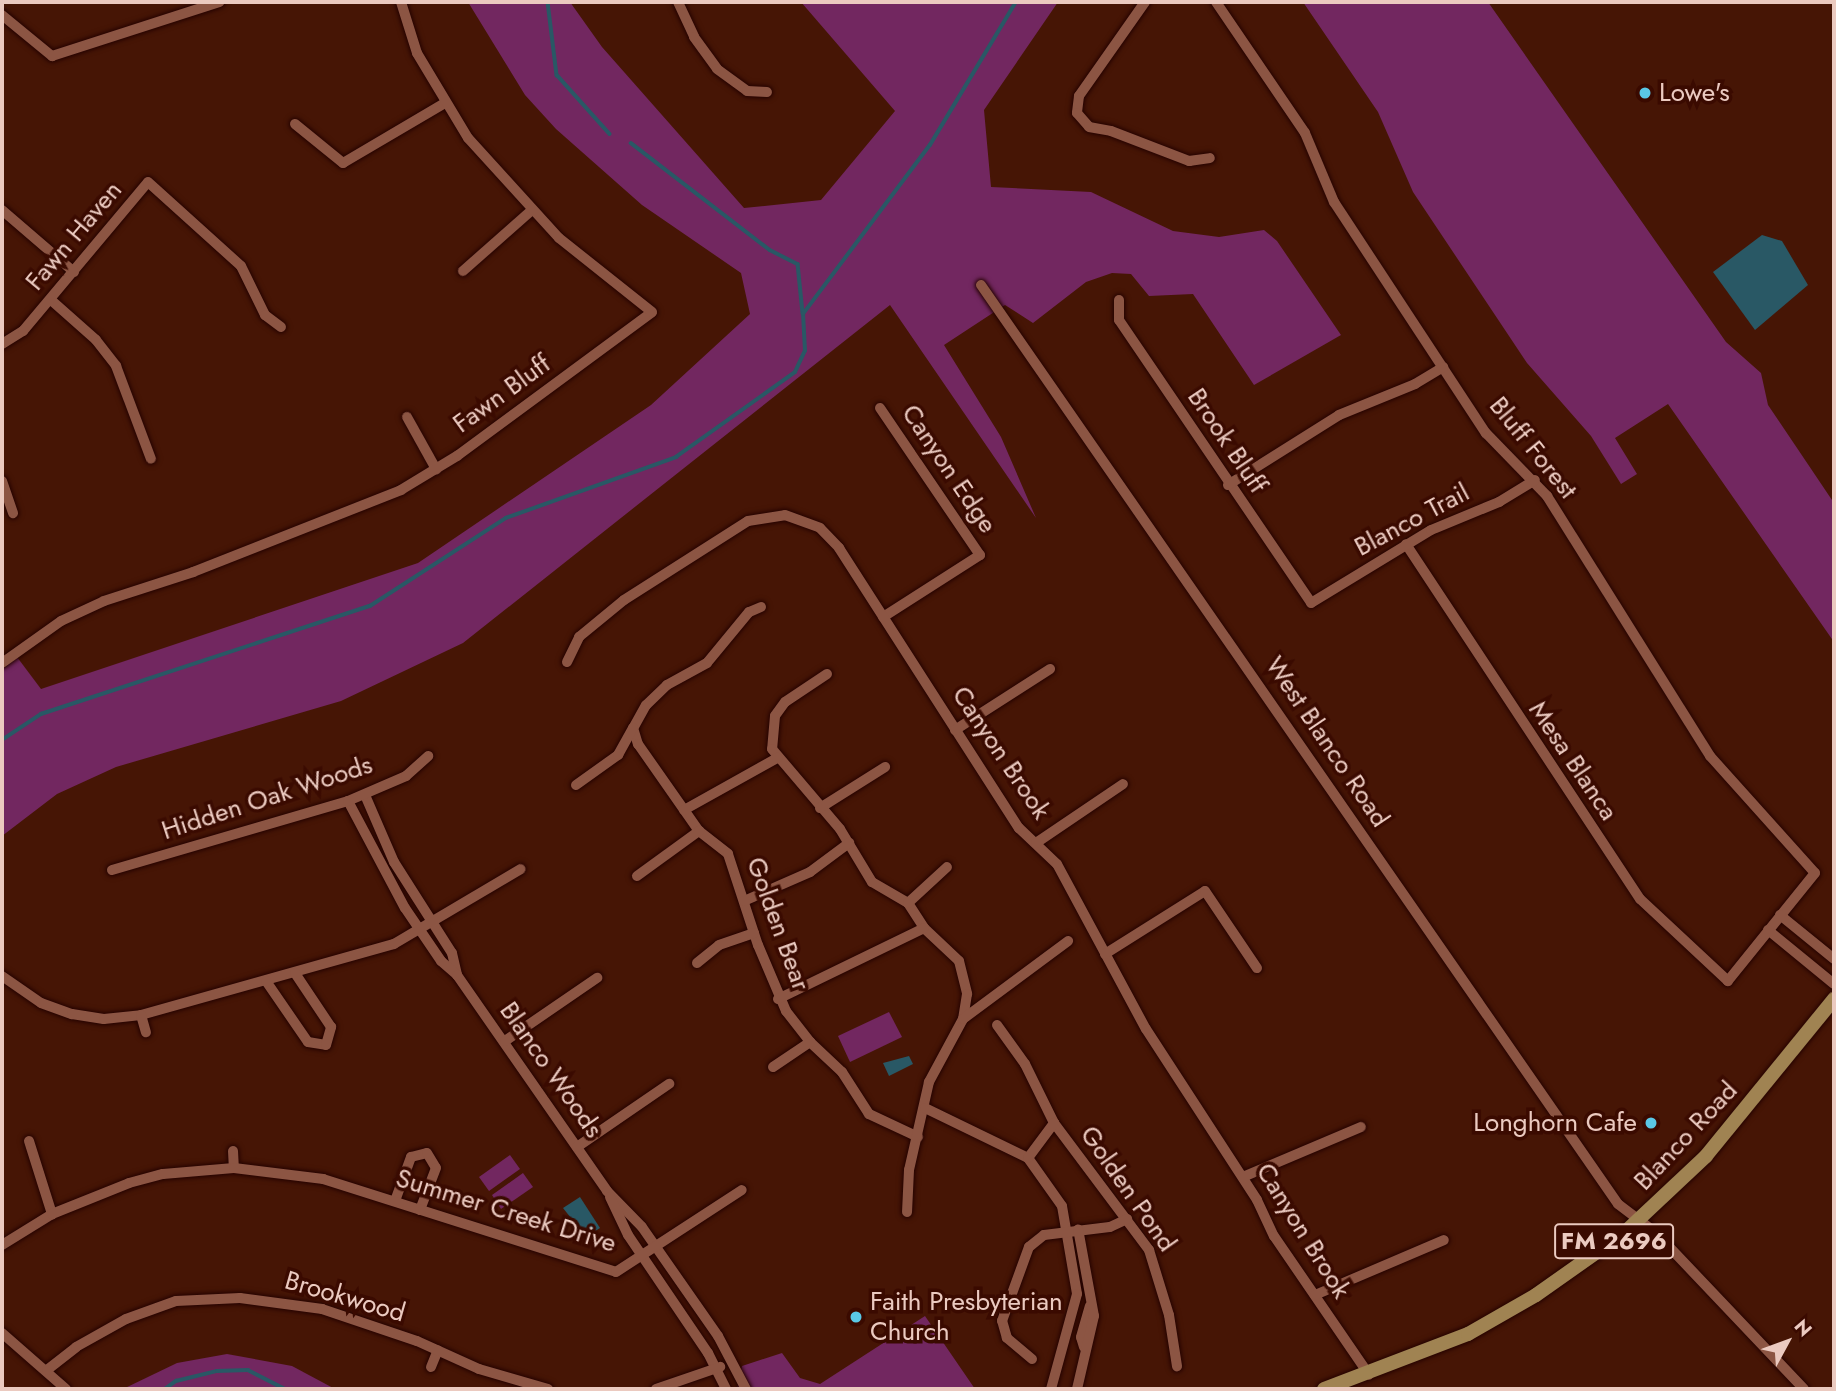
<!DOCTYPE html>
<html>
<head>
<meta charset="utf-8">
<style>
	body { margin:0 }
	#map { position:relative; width:1836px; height:1391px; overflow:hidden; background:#461505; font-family:Jost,sans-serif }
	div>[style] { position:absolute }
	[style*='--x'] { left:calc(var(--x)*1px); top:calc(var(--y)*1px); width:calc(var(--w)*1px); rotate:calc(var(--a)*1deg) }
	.green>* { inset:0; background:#722760 }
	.water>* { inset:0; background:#295865 }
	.stream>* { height:3.5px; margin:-1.75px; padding:0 1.75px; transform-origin:1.75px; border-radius:1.75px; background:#295865 }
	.roads { filter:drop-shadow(0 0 2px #250300) drop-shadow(0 0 2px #250300) }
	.minor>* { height:10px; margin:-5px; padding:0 5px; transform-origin:5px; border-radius:5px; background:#8c5543 }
	.major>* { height:14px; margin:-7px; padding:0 7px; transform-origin:7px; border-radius:7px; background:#a08352 }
	.dots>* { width:19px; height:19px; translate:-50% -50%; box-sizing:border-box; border:4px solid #3a0a00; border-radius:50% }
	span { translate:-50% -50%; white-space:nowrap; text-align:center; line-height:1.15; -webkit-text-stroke:7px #3a0a00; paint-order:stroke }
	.shield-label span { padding:2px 5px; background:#3a0a00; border:2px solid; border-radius:5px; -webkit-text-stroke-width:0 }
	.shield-label { font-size:24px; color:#ebcac0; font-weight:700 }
	.poi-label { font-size:26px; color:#ebcac0 }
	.left { translate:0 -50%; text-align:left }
	.right { translate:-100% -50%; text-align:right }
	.street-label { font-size:26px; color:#ebcac0 }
	.frame { position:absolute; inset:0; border:4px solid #ebcac0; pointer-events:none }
	.north { position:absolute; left:1752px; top:1307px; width:70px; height:70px; -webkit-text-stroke:5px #3a0a00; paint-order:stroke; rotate:49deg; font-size:19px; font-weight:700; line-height:28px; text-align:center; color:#ebcac0 }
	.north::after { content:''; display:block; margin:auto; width:24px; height:32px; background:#ebcac0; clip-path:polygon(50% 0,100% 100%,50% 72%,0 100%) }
</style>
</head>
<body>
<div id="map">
	<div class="green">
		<div style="clip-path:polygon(468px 2px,570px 2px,602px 47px,744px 208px,821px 200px,895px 111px,801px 2px,1058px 2px,984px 110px,991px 187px,1091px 192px,1173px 231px,1219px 237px,1264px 230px,1277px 241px,1341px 335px,1254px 385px,1193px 294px,1149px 296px,1131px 274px,1112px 273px,1086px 282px,1033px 323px,1005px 305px,944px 345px,1001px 437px,1036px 518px,890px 305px,463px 643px,341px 701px,116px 767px,57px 794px,2px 836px,2px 670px,17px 657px,41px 689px,418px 563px,651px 405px,750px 314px,741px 273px,642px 205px,556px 129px,525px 95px)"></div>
		<div style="clip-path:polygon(1303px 2px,1488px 2px,1726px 342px,1761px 373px,1768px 405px,1834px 503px,1834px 642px,1668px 404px,1615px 438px,1637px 474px,1621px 484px,1591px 436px,1527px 363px,1413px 192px,1378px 112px)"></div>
		<div style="clip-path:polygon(889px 1012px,902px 1037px,850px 1062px,838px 1036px)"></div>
		<div style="clip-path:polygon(510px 1155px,520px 1169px,489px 1191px,479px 1177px)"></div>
		<div style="clip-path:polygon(523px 1173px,533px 1187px,501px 1209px,492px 1195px)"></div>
		<div style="clip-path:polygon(925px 1316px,975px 1389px,737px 1389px,742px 1366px,782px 1353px,800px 1378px,820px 1384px)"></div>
		<div style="clip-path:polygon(227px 1354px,292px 1366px,335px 1389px,123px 1389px,177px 1363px)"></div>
	</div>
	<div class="water">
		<div style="clip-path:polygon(1762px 235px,1782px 241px,1808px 285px,1755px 330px,1713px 272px)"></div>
		<div style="clip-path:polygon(909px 1056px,913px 1064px,889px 1076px,883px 1063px)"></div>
		<div style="clip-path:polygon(580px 1197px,600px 1228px,586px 1237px,563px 1208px)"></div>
	</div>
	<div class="stream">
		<div style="--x:548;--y:2;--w:74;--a:83"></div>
		<div style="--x:557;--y:75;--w:79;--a:48.1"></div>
		<div style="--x:631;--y:143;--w:175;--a:37.6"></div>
		<div style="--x:770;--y:250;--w:31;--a:27"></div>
		<div style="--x:798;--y:264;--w:49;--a:84.2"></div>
		<div style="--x:2;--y:740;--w:47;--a:-33.7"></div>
		<div style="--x:41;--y:714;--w:346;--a:-18.2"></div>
		<div style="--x:370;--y:606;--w:162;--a:-32.9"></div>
		<div style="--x:506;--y:518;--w:181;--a:-19.7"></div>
		<div style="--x:676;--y:457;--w:146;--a:-35.5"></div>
		<div style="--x:795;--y:372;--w:23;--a:-65"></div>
		<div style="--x:805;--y:351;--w:37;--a:-93"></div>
		<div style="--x:803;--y:314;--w:211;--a:-53.1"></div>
		<div style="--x:930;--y:145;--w:167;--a:-59"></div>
		<div style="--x:165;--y:1389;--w:14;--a:-36"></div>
		<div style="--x:176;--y:1381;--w:42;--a:-13.7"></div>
		<div style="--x:217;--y:1371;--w:31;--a:-2"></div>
		<div style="--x:248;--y:1370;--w:42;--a:27.2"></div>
	</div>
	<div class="roads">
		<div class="minor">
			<div style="--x:678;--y:2;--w:38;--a:65"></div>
			<div style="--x:694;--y:37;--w:39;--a:54"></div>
			<div style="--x:717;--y:69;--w:37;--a:36"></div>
			<div style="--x:747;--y:91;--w:20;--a:3"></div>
			<div style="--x:1145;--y:2;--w:115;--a:125.1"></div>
			<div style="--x:1079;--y:96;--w:17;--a:97"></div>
			<div style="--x:1077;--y:113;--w:18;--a:49"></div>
			<div style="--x:1089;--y:127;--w:22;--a:10"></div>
			<div style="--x:1111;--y:131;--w:84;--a:21"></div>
			<div style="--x:1189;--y:161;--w:21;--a:-8"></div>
			<div style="--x:1216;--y:2;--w:158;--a:55.8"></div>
			<div style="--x:1305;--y:133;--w:75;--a:67.2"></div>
			<div style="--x:1334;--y:202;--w:277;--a:56.7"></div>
			<div style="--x:1486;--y:433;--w:88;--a:45.9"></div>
			<div style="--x:1547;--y:496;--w:307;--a:57.9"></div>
			<div style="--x:1710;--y:756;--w:157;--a:48.1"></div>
			<div style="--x:1815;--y:873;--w:139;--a:128.9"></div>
			<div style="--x:1728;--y:981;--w:120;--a:-137"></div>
			<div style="--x:1640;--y:899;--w:425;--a:-123.4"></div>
			<div style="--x:2;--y:15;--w:65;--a:39.4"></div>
			<div style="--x:52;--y:56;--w:176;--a:-17.9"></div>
			<div style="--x:295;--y:124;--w:62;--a:39.1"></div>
			<div style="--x:343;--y:163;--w:118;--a:-30.5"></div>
			<div style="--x:2;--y:210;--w:95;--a:40.7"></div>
			<div style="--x:463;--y:271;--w:92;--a:-41.5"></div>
			<div style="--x:981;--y:285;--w:1118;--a:55.27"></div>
			<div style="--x:1618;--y:1204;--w:48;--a:37.3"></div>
			<div style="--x:1656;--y:1233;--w:215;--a:46.5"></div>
			<div style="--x:51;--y:300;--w:60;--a:41.6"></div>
			<div style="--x:96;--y:340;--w:33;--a:52"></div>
			<div style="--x:116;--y:366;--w:99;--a:69.4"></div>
			<div style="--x:1119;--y:300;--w:20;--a:90"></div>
			<div style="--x:1119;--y:320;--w:342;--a:55.8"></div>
			<div style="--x:1311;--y:603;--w:140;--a:-31.3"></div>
			<div style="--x:1431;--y:530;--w:74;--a:-22.4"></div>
			<div style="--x:1499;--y:502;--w:42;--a:-31.4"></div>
			<div style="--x:2;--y:344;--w:25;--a:-32"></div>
			<div style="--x:23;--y:331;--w:194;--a:-50"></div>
			<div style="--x:148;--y:182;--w:125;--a:42.1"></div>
			<div style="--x:241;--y:266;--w:55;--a:63.9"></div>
			<div style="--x:265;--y:315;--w:20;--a:37"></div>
			<div style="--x:880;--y:408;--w:178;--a:55.8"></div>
			<div style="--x:980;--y:555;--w:115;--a:147.4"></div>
			<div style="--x:407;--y:417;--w:60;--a:60.9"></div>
			<div style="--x:2;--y:481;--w:34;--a:71"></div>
			<div style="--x:1228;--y:485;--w:131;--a:-32.2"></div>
			<div style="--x:1339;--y:415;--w:82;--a:-22.2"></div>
			<div style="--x:1415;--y:384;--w:33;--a:-31"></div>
			<div style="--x:761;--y:607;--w:13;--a:157"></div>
			<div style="--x:749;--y:612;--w:66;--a:129.5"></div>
			<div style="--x:707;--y:663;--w:46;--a:151.2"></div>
			<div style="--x:667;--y:685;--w:29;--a:136"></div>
			<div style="--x:646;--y:705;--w:26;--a:119"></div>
			<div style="--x:633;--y:728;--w:17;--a:73"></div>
			<div style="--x:638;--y:744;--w:106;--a:55"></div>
			<div style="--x:699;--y:831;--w:37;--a:38"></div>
			<div style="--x:728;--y:854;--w:96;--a:71.8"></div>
			<div style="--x:758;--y:945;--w:72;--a:67"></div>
			<div style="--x:786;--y:1011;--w:39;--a:52"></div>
			<div style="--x:810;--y:1042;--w:44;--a:43.2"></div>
			<div style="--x:842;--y:1072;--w:50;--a:57.3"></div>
			<div style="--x:869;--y:1114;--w:54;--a:25.1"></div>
			<div style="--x:567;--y:662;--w:28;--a:-64"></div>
			<div style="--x:579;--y:637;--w:58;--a:-39.4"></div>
			<div style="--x:624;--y:600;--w:147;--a:-32.5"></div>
			<div style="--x:748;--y:521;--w:37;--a:-9"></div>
			<div style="--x:785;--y:515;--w:37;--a:20"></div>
			<div style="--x:820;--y:528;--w:28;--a:46"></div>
			<div style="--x:839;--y:548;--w:333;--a:57.3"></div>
			<div style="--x:1019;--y:828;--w:52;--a:43.5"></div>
			<div style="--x:1057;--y:864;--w:187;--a:61.7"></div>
			<div style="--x:1146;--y:1029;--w:204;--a:57"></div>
			<div style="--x:1257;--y:1200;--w:40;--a:65"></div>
			<div style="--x:1274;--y:1236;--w:168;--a:55.6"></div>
			<div style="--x:2;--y:663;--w:72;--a:-35.4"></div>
			<div style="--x:61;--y:621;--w:47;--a:-24.9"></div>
			<div style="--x:104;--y:601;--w:94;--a:-18"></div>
			<div style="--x:193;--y:572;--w:224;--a:-21.5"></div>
			<div style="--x:401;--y:490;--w:66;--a:-31.3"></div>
			<div style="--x:457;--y:456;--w:242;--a:-36.4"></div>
			<div style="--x:652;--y:312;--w:119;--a:-141.5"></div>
			<div style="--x:559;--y:238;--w:135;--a:-132.3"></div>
			<div style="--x:468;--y:138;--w:99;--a:-121"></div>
			<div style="--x:417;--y:53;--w:53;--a:-107.4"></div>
			<div style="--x:827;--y:674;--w:50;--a:146.3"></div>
			<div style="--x:785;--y:702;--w:17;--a:126"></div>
			<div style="--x:775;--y:716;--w:33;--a:95"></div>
			<div style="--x:772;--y:749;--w:105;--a:49.6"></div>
			<div style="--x:840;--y:829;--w:62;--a:58.9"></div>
			<div style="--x:872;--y:882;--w:42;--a:30.3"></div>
			<div style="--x:908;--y:903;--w:30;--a:57"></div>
			<div style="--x:924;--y:928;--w:48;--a:43.3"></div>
			<div style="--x:959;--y:961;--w:34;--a:76"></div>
			<div style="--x:967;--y:994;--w:25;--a:99"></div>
			<div style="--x:963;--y:1019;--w:72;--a:118.4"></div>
			<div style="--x:929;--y:1082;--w:90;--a:102.8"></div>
			<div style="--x:909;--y:1170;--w:42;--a:92.7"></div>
			<div style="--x:955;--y:730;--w:113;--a:-32.7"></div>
			<div style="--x:576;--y:785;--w:52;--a:-35.5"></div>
			<div style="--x:618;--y:755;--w:31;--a:-61"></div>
			<div style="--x:365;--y:795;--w:73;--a:66.6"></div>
			<div style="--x:394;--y:862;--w:108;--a:57.5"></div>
			<div style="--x:452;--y:953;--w:23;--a:77"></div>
			<div style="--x:348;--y:801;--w:121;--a:62"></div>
			<div style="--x:405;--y:908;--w:64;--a:55.8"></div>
			<div style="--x:441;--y:961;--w:21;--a:41"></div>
			<div style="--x:457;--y:975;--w:263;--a:55.2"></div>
			<div style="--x:607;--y:1191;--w:50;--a:45.8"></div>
			<div style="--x:642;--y:1227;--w:133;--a:55.1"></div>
			<div style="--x:718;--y:1336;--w:60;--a:62.2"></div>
			<div style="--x:820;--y:808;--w:77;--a:-32.2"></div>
			<div style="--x:684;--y:810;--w:107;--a:-29.2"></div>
			<div style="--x:1036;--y:843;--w:105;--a:-34.1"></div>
			<div style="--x:112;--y:870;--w:246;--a:-16.3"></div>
			<div style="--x:348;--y:801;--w:63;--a:-23.3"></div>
			<div style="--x:406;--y:776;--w:30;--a:-42"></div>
			<div style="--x:637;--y:876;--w:77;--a:-36"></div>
			<div style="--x:744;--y:901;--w:72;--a:-23.7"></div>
			<div style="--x:810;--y:872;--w:49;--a:-36.6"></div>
			<div style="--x:908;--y:903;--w:53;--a:-42.7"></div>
			<div style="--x:1780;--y:915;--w:70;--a:39.2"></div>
			<div style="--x:1768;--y:930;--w:85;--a:39.3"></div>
			<div style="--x:1105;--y:954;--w:118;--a:-32.2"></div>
			<div style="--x:1205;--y:891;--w:93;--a:56"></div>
			<div style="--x:697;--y:963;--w:28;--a:-39"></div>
			<div style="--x:719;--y:945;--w:37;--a:-19"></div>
			<div style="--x:2;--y:976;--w:47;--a:34.7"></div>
			<div style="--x:41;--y:1003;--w:33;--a:20"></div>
			<div style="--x:72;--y:1014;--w:32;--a:9"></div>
			<div style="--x:104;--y:1019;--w:37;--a:-6"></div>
			<div style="--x:141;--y:1015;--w:263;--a:-15.7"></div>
			<div style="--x:394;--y:944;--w:147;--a:-30.6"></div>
			<div style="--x:266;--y:981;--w:74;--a:55.5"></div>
			<div style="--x:308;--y:1042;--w:18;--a:9"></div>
			<div style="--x:326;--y:1045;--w:19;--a:-74"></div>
			<div style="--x:331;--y:1027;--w:65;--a:-123.7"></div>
			<div style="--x:778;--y:999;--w:162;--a:-25.9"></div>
			<div style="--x:141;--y:1015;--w:18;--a:74"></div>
			<div style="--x:963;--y:1019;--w:131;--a:-36.6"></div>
			<div style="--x:997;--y:1025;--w:48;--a:54.3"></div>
			<div style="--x:1025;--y:1064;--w:66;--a:63.8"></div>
			<div style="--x:1054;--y:1123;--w:159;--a:53.2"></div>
			<div style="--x:1149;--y:1250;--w:68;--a:72.9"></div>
			<div style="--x:1169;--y:1315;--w:52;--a:81.1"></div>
			<div style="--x:505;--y:1041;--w:112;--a:-34.4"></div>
			<div style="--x:773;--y:1067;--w:45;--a:-34"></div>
			<div style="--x:925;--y:1108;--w:114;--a:25.9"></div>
			<div style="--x:1028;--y:1158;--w:59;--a:54.7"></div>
			<div style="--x:1062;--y:1206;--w:89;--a:80.3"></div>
			<div style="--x:1077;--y:1294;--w:98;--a:105.3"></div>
			<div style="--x:29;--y:1141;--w:77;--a:72.5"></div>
			<div style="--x:577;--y:1147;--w:112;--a:-34.4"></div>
			<div style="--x:233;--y:1151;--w:17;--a:87"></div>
			<div style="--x:1028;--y:1158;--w:44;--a:-53.4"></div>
			<div style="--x:1243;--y:1177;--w:128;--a:-23"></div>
			<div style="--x:610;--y:1197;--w:42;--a:64.7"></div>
			<div style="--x:628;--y:1235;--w:143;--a:55.9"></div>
			<div style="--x:708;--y:1353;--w:40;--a:63.4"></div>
			<div style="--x:395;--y:1201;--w:47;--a:-70"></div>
			<div style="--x:411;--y:1157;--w:16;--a:-14"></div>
			<div style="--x:427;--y:1153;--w:17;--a:59"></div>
			<div style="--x:436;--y:1168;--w:45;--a:110.9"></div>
			<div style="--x:2;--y:1245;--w:59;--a:-31.8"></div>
			<div style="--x:52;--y:1214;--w:83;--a:-21.9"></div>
			<div style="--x:129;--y:1183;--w:35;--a:-15"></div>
			<div style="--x:163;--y:1174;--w:71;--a:-4.8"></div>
			<div style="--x:234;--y:1168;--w:90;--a:7"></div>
			<div style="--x:323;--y:1179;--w:307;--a:17.6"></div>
			<div style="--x:616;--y:1272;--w:150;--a:-33.1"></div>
			<div style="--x:1315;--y:1295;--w:140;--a:-23.1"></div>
			<div style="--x:2;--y:1333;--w:85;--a:41.2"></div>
			<div style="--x:1084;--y:1347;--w:10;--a:-107"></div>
			<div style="--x:1081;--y:1337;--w:32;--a:-74"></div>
			<div style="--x:1032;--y:1359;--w:33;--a:-140"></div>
			<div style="--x:1007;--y:1338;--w:18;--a:-106"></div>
			<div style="--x:1002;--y:1321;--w:79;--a:-70"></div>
			<div style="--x:1029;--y:1247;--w:19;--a:-39"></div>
			<div style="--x:1044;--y:1235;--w:66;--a:-6.9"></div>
			<div style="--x:1110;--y:1227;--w:19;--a:-25"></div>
			<div style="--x:431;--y:1367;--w:18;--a:-68"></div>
			<div style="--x:47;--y:1370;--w:37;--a:-38"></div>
			<div style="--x:76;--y:1347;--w:57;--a:-29.2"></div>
			<div style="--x:126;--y:1319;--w:53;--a:-19.8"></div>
			<div style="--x:176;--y:1301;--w:64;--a:-2.7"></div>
			<div style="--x:240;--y:1298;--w:83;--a:7.6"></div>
			<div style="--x:322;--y:1309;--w:100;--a:18.6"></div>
			<div style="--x:417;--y:1341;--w:68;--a:24.3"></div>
			<div style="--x:479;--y:1369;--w:72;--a:16.2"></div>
			<div style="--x:656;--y:1389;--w:68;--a:-19"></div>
			<div style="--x:1077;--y:1389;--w:75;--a:-76.9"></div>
			<div style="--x:1094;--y:1316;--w:88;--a:-100.4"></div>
		</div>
		<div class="major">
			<div style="--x:1324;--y:1389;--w:154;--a:-20.9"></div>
			<div style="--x:1468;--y:1334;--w:78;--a:-29.8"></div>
			<div style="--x:1536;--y:1295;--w:108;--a:-35.2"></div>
			<div style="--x:1624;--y:1233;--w:112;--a:-43.2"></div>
			<div style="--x:1706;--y:1156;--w:203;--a:-50.8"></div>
		</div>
	</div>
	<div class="dots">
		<div style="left:1645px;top:93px;background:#5ac8e6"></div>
		<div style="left:1651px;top:1123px;background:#5ac8e6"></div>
		<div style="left:856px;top:1317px;background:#5ac8e6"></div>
	</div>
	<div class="shield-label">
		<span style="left:1614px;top:1241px">FM 2696</span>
	</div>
	<div class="poi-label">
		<span class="left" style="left:1659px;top:93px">Lowe's</span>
		<span class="right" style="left:1637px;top:1123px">Longhorn Cafe</span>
		<span class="left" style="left:870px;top:1317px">Faith Presbyterian<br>Church</span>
	</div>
	<div class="street-label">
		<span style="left:74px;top:236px;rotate:-50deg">Fawn Haven</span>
		<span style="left:502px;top:394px;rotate:-36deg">Fawn Bluff</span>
		<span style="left:1227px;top:441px;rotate:56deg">Brook Bluff</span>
		<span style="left:1533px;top:448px;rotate:51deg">Bluff Forest</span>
		<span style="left:949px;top:469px;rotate:56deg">Canyon Edge</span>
		<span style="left:1412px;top:520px;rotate:-28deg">Blanco Trail</span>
		<span style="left:1327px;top:742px;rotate:56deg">West Blanco Road</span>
		<span style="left:1001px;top:753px;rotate:56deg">Canyon Brook</span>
		<span style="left:1573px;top:761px;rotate:56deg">Mesa Blanca</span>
		<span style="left:267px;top:798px;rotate:-18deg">Hidden Oak Woods</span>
		<span style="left:778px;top:924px;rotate:70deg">Golden Bear</span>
		<span style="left:551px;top:1070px;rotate:55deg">Blanco Woods</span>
		<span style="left:1686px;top:1136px;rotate:-47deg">Blanco Road</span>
		<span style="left:1128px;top:1189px;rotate:55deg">Golden Pond</span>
		<span style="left:506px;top:1211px;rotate:17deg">Summer Creek Drive</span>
		<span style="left:1303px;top:1231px;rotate:58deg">Canyon Brook</span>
		<span style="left:345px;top:1297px;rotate:16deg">Brookwood</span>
	</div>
	<div class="frame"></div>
	<div class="north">N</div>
</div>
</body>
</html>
